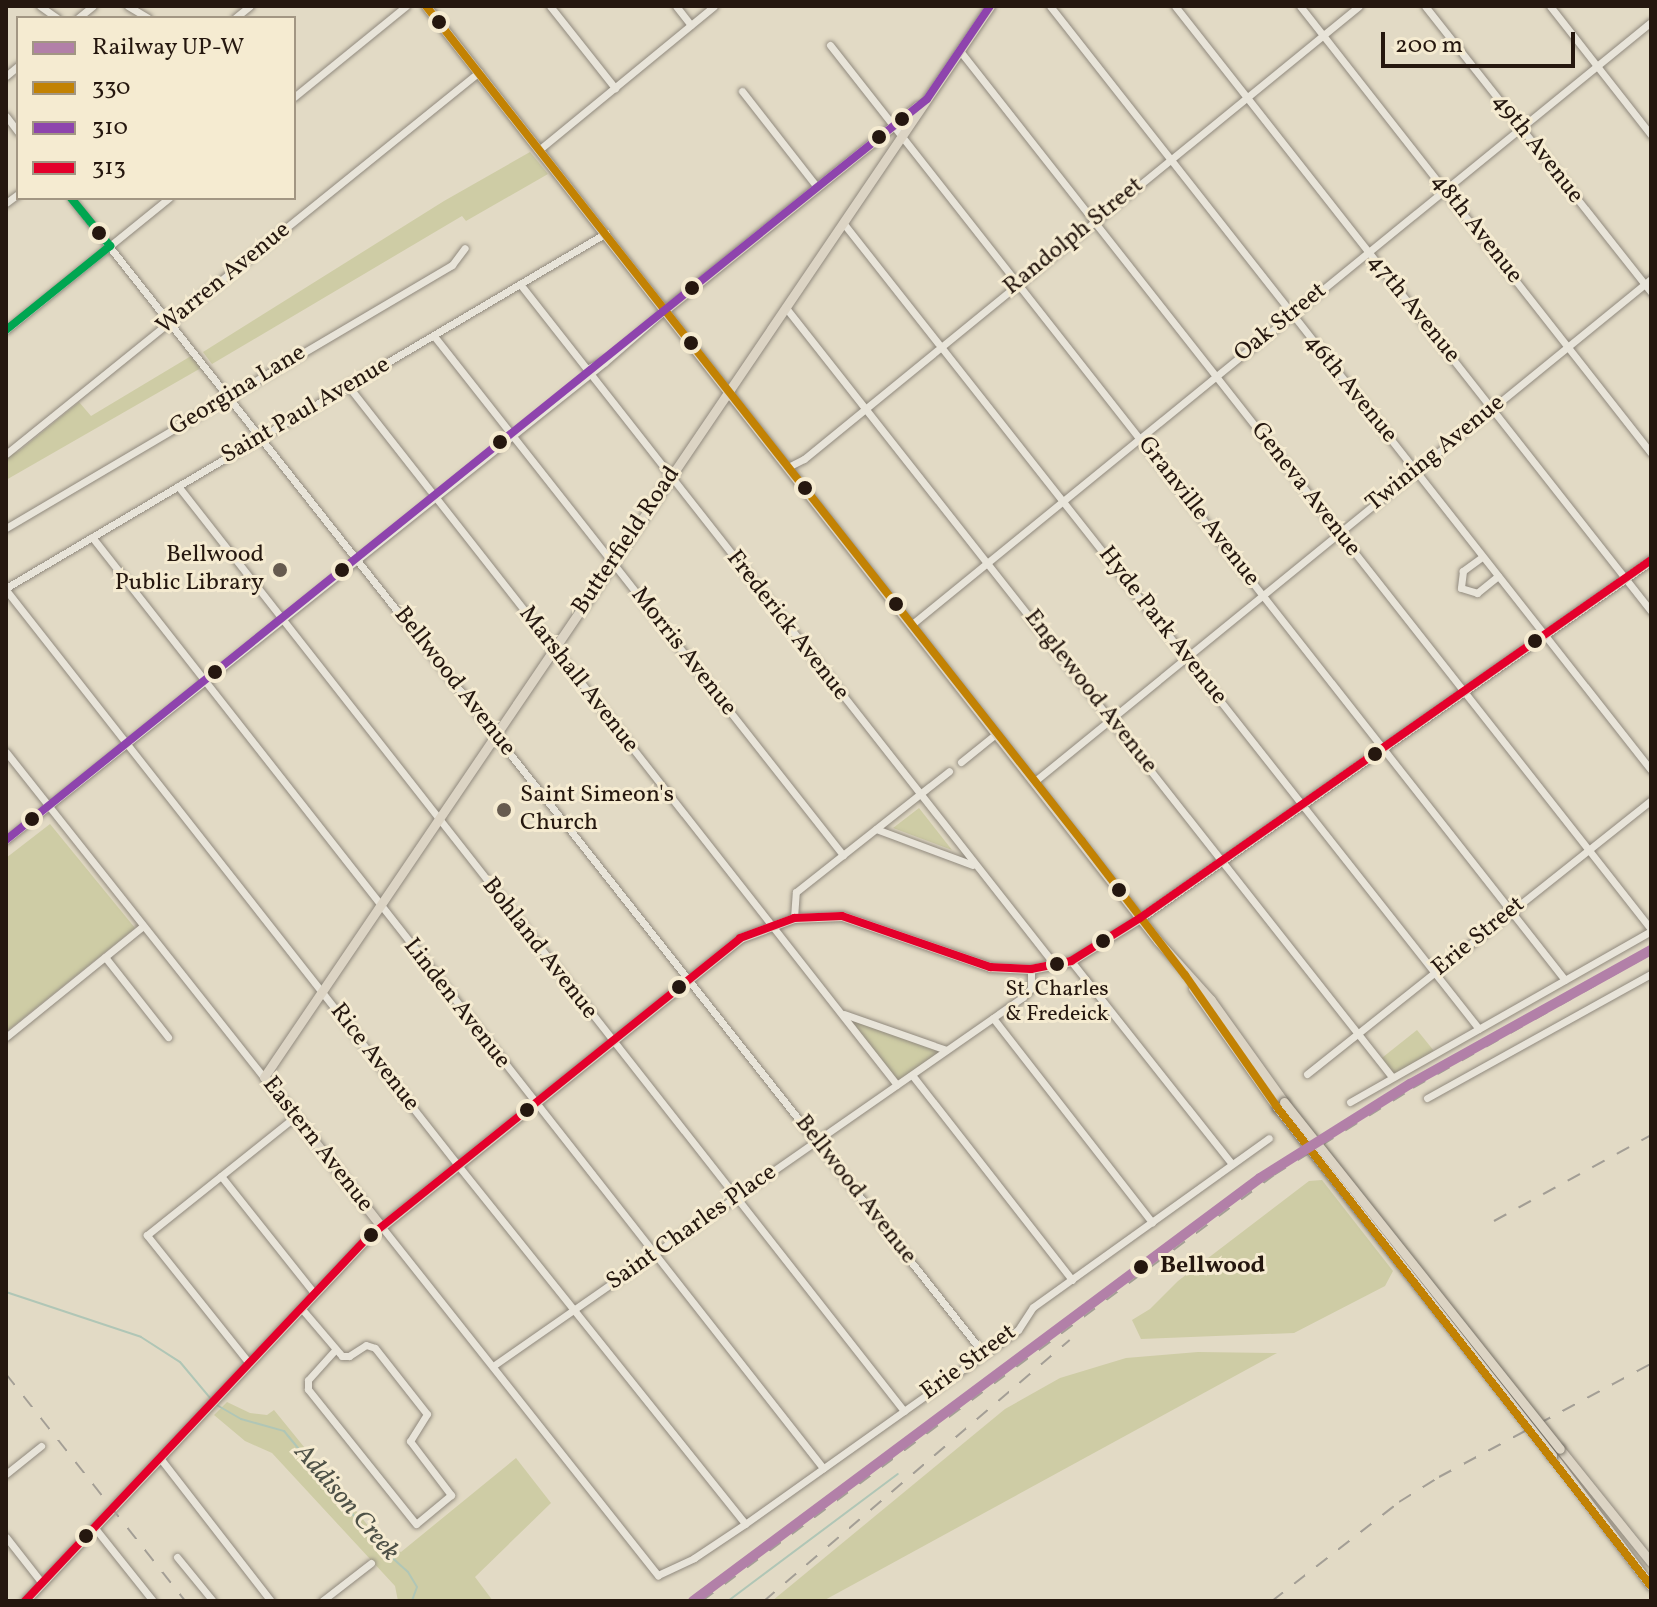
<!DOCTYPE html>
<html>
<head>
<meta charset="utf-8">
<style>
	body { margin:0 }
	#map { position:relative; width:1657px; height:1607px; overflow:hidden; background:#e2dac5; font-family:Vollkorn,serif }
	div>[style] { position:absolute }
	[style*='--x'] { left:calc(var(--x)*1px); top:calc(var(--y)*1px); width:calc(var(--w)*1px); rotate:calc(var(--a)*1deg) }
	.green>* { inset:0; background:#cecca5 }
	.stream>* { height:2px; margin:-1px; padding:0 1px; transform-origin:1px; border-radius:1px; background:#b0c6b6 }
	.roads { filter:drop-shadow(0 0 2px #918a7e) drop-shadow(0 0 2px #918a7e) }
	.minor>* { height:7px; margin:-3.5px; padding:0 3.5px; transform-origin:3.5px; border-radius:3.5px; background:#e8e4d9 }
	.major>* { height:9px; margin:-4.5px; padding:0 4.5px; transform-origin:4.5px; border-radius:4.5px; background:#dcd4c4 }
	.rail>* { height:2px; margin-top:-1px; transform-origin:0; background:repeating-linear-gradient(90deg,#a39e95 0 14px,transparent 0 28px) }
	.bridges { filter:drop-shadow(0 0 2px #767065) drop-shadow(0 0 2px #767065) }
	.major-bridge>* { height:9px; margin:-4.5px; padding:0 4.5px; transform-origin:4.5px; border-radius:4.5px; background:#dcd4c4 }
	.bus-1>* { height:8px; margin:-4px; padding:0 4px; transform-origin:4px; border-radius:4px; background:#c28204 }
	.bus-2>* { height:8px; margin:-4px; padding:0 4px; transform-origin:4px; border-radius:4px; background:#8e44ad }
	.bus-3>* { height:8px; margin:-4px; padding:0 4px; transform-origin:4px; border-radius:4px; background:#e4002b }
	.bus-4>* { height:8px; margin:-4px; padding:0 4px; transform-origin:4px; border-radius:4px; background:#00a651 }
	.rail-1>* { height:10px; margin:-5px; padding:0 5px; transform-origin:5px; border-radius:5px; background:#b280a8 }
	.dots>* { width:22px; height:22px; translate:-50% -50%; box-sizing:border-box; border:4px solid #f5ebd1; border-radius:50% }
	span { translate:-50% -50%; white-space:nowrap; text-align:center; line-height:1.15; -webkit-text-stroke:6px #f5ebd1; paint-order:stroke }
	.bus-label { font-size:22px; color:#25170f }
	.street-label { font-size:24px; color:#25170f }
	.poi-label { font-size:24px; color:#25170f }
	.right { translate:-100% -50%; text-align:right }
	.left { translate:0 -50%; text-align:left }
	.stop-label { font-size:24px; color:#25170f; font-weight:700 }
	.water-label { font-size:26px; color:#4e5147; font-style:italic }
	.frame { position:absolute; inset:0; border:8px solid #25170f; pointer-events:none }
	.legend { position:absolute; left:16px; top:16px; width:280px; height:184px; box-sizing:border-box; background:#f5ebd1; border:2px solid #a29683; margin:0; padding:10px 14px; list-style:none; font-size:24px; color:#25170f }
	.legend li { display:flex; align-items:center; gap:16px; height:40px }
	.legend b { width:40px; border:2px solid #a29683 }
	.scale { position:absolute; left:1381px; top:32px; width:194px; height:36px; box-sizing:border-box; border:4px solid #25170f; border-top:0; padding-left:10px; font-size:24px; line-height:28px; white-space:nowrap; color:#25170f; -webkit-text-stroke:6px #f5ebd1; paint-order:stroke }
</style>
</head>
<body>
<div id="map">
	<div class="green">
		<div style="clip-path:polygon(530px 152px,548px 174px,466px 221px,462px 216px,212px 364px,203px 352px,444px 201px)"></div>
		<div style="clip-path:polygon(191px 356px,201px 368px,6px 480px,6px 457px,19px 451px,79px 402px,91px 416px)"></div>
		<div style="clip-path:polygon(919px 808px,952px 850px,893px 828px)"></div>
		<div style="clip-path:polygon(50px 824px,135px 928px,6px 1032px,6px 858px)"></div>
		<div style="clip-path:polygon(845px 1015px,943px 1051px,896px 1083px)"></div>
		<div style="clip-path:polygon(1417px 1030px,1434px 1051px,1390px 1077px,1378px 1061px)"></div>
		<div style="clip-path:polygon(1322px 1180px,1393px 1271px,1385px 1286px,1294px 1333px,1141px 1339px,1132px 1320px,1150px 1309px,1178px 1281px,1309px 1181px)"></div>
		<div style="clip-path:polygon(1198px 1352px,1277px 1353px,823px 1601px,772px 1601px,1005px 1409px,1060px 1378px,1126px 1358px)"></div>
		<div style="clip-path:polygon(227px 1402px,250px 1413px,267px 1415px,274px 1410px,383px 1544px,401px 1552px,516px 1458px,551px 1503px,475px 1577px,493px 1601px,398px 1601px,395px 1586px,272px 1453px,245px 1441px,214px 1415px)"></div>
	</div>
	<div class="stream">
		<div style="--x:6;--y:1292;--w:142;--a:18.4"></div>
		<div style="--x:141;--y:1337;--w:46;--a:32.7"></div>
		<div style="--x:180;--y:1362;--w:48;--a:50"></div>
		<div style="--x:215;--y:1404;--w:30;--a:30"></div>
		<div style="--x:241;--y:1419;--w:45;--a:15.6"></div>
		<div style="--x:284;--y:1431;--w:148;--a:50.5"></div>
		<div style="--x:378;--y:1545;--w:40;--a:42"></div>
		<div style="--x:408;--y:1572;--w:17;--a:59"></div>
		<div style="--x:417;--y:1587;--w:15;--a:110"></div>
		<div style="--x:728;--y:1601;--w:212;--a:-36.8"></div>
	</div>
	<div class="roads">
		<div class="minor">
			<div style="--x:40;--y:6;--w:21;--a:35"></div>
			<div style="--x:128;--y:6;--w:23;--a:31"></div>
			<div style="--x:550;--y:6;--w:105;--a:51.6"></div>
			<div style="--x:676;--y:6;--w:24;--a:52"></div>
			<div style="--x:1050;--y:6;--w:972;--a:51.81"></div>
			<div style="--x:1175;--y:6;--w:770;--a:51.81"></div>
			<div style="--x:1300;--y:6;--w:568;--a:51.86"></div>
			<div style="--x:1425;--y:6;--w:365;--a:51.7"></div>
			<div style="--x:1550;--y:6;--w:164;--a:51.9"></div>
			<div style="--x:78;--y:18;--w:19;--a:-39"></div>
			<div style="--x:235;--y:18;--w:19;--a:-39"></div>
			<div style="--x:830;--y:45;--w:1189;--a:51.83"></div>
			<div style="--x:960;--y:51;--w:1117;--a:51.8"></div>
			<div style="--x:6;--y:76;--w:16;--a:-40"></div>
			<div style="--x:742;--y:91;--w:122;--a:52"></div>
			<div style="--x:294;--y:97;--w:144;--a:-39.1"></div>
			<div style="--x:6;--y:116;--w:20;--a:53"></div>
			<div style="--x:540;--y:149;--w:225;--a:-39.4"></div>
			<div style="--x:71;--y:198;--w:1473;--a:51.7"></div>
			<div style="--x:6;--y:203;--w:15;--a:-37"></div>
			<div style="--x:844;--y:224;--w:1025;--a:51.73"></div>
			<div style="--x:520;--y:284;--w:866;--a:51.85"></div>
			<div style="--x:786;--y:308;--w:979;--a:51.76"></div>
			<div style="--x:6;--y:330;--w:210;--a:-39"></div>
			<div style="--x:434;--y:336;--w:661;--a:51.76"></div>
			<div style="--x:588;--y:372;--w:4;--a:-76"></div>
			<div style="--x:589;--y:368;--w:18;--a:-29"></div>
			<div style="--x:349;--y:387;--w:887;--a:51.86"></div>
			<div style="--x:6;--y:454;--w:608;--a:-38.92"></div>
			<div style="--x:788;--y:467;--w:18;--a:-27"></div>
			<div style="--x:804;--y:459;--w:716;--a:-39.22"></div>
			<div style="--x:178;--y:486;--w:1176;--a:51.87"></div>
			<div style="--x:6;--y:528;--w:518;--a:-30.53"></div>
			<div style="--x:452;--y:265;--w:21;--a:-53"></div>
			<div style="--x:92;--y:537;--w:1184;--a:51.86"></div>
			<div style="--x:1482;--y:557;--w:24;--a:144"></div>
			<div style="--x:1463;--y:571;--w:17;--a:97"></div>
			<div style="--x:1461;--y:588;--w:17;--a:17"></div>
			<div style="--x:1477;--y:593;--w:27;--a:-39"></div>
			<div style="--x:6;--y:588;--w:697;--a:-30.61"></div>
			<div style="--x:6;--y:590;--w:730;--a:51.84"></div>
			<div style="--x:457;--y:1164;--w:461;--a:51.3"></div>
			<div style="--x:911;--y:625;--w:955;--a:-39.18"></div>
			<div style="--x:6;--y:752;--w:415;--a:51.6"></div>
			<div style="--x:961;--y:762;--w:46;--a:-38.9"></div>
			<div style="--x:1035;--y:781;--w:795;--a:-39.18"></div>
			<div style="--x:876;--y:829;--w:103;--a:20.4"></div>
			<div style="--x:6;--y:840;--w:766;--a:-38.59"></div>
			<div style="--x:605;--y:362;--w:81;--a:-41"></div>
			<div style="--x:794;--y:918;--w:26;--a:-86"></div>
			<div style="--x:796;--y:892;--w:195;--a:-38.3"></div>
			<div style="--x:105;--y:957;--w:102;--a:51.8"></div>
			<div style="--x:1071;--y:961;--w:258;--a:51.6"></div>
			<div style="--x:844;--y:1014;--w:108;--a:19.4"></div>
			<div style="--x:993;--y:1018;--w:259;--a:52.1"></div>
			<div style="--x:6;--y:1037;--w:176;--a:-39"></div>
			<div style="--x:1307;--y:1074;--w:440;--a:-38.5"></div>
			<div style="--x:912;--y:1075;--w:260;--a:52"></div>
			<div style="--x:1427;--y:1098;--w:256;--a:-29"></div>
			<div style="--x:1350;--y:1102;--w:346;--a:-29.6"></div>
			<div style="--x:221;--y:1176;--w:151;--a:51.5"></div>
			<div style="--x:381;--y:1226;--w:446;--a:51.6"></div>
			<div style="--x:658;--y:1575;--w:40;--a:-25"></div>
			<div style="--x:694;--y:1558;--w:61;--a:-33.7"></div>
			<div style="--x:745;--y:1524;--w:335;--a:-35.4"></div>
			<div style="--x:1018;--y:1330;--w:27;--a:-57"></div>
			<div style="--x:1033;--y:1307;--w:290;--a:-35.6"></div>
			<div style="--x:301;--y:1308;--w:63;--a:49.5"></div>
			<div style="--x:342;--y:1356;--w:7;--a:0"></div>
			<div style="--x:349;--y:1356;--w:20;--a:-33"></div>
			<div style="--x:366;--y:1345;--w:9;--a:18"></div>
			<div style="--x:375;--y:1348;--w:84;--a:51.8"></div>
			<div style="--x:427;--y:1414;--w:32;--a:122"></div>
			<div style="--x:410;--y:1441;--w:68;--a:52.8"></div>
			<div style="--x:451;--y:1495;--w:45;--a:140.4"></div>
			<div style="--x:416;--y:1524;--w:173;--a:-128.7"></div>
			<div style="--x:308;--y:1389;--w:9;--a:-90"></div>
			<div style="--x:308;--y:1380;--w:40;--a:-48"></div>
			<div style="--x:249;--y:1363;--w:164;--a:-128.6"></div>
			<div style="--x:147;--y:1235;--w:189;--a:-38.6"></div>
			<div style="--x:493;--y:1366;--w:646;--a:-34.85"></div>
			<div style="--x:1023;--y:997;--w:12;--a:-48"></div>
			<div style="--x:1031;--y:988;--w:19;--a:-90"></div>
			<div style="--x:160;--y:1458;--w:181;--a:52.2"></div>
			<div style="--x:6;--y:1474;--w:45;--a:-38.7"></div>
			<div style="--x:94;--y:1527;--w:95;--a:51.4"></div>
			<div style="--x:6;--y:1537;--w:58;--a:52"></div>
			<div style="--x:177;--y:1557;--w:57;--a:50.7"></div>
			<div style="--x:322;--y:1601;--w:62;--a:-37.8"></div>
		</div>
		<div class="major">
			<div style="--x:426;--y:6;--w:1187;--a:51.94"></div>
			<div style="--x:1158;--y:941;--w:79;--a:48.1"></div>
			<div style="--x:1211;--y:1000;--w:125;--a:54.4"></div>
			<div style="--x:666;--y:309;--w:324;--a:-38.9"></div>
			<div style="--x:1193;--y:988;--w:146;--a:54.8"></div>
			<div style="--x:381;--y:1226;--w:189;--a:-128.1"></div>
			<div style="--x:264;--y:1077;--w:1294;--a:-55.87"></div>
			<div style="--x:1560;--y:1449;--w:145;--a:51.2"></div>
			<div style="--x:1552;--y:1455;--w:164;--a:52.9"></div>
			<div style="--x:25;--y:1601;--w:496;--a:-46.7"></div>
			<div style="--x:365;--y:1240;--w:481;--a:-38.8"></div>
			<div style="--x:740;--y:938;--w:58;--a:-20.3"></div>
			<div style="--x:794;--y:918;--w:48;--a:-2.4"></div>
			<div style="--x:842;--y:916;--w:157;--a:19"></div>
			<div style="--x:990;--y:967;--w:41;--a:2.8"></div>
			<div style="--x:1031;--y:969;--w:41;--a:-11.3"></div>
			<div style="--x:1071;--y:961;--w:81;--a:-31.9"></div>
			<div style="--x:1140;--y:918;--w:624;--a:-35.01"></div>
		</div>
	</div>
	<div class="rail">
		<div style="--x:1494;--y:1221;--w:179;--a:-28.7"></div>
		<div style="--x:6;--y:1374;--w:289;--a:51.7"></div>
		<div style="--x:702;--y:1601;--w:713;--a:-36.68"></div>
		<div style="--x:1274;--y:1175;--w:164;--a:-32"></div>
		<div style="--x:1413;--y:1088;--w:273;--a:-29.4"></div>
		<div style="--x:764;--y:1601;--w:402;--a:-40.5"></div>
		<div style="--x:1272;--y:1601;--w:161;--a:-37.9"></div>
		<div style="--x:1399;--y:1502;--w:47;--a:-32"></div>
		<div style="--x:1439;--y:1477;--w:240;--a:-28.1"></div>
	</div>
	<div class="bridges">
		<div class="major-bridge">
			<div style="--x:1284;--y:1102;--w:443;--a:51.5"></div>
			<div style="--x:1277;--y:1107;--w:444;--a:51.7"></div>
		</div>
	</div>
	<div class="bus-1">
		<div style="--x:426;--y:6;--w:1062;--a:51.85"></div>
		<div style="--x:1082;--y:841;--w:169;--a:52.5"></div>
		<div style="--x:1185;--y:975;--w:161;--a:55.1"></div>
		<div style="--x:1277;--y:1107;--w:608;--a:52.02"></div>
	</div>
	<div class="bus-2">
		<div style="--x:6;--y:840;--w:1182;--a:-38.82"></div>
		<div style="--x:927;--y:99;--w:112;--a:-55.9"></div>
	</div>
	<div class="bus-3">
		<div style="--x:25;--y:1601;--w:496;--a:-46.7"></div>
		<div style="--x:365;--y:1240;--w:481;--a:-38.8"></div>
		<div style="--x:740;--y:938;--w:58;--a:-20.3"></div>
		<div style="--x:794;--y:918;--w:48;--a:-2.4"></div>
		<div style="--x:842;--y:916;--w:157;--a:19"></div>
		<div style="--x:990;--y:967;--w:41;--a:2.8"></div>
		<div style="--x:1031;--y:969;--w:41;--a:-11.3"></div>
		<div style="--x:1071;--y:961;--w:81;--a:-31.9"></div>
		<div style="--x:1140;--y:918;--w:624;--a:-35.01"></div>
	</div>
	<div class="bus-4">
		<div style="--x:71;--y:198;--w:62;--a:50.9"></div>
		<div style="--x:6;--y:330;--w:134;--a:-38.9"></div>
	</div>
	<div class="rail-1">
		<div style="--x:693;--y:1601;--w:707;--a:-36.72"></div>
		<div style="--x:1260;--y:1178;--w:177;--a:-32.1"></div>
		<div style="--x:1410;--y:1084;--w:276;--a:-29.1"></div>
	</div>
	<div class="dots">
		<div style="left:439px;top:22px;background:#25170f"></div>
		<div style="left:902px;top:119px;background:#25170f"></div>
		<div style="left:879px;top:137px;background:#25170f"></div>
		<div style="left:99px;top:233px;background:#25170f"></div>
		<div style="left:692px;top:288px;background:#25170f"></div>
		<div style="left:691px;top:343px;background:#25170f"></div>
		<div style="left:500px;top:442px;background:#25170f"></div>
		<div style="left:805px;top:488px;background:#25170f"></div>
		<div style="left:280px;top:570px;background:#675b4f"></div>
		<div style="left:342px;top:570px;background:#25170f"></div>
		<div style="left:896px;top:604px;background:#25170f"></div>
		<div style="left:1535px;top:641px;background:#25170f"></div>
		<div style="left:215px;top:672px;background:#25170f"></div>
		<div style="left:1375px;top:754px;background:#25170f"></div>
		<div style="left:504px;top:810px;background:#675b4f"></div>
		<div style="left:32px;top:819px;background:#25170f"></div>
		<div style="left:1119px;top:890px;background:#25170f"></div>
		<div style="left:1103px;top:941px;background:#25170f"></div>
		<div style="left:1057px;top:964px;background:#25170f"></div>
		<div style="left:679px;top:987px;background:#25170f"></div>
		<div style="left:527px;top:1110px;background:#25170f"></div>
		<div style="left:371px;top:1235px;background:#25170f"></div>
		<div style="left:1141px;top:1267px;background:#25170f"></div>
		<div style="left:86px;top:1536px;background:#25170f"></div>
	</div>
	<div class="bus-label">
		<span style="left:1057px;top:1002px">St. Charles<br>&amp; Fredeick</span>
	</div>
	<div class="street-label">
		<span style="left:1537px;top:149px;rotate:52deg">49th Avenue</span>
		<span style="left:1476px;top:229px;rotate:52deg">48th Avenue</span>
		<span style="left:1074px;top:237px;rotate:-39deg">Randolph Street</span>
		<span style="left:224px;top:279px;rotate:-39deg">Warren Avenue</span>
		<span style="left:1413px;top:309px;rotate:51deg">47th Avenue</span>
		<span style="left:1281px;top:323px;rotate:-39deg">Oak Street</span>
		<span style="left:1350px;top:389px;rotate:51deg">46th Avenue</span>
		<span style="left:238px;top:391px;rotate:-31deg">Georgina Lane</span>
		<span style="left:306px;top:411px;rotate:-30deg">Saint Paul Avenue</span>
		<span style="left:1436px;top:454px;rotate:-39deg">Twining Avenue</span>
		<span style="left:1305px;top:490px;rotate:52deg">Geneva Avenue</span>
		<span style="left:1198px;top:512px;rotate:52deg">Granville Avenue</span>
		<span style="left:627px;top:541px;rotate:-56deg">Butterfield Road</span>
		<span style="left:787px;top:626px;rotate:52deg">Frederick Avenue</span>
		<span style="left:1162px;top:626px;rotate:52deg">Hyde Park Avenue</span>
		<span style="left:683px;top:652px;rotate:52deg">Morris Avenue</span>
		<span style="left:578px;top:680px;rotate:52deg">Marshall Avenue</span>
		<span style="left:454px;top:682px;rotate:52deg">Bellwood Avenue</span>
		<span style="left:1090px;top:692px;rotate:52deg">Englewood Avenue</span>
		<span style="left:1479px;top:937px;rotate:-39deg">Erie Street</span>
		<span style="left:539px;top:949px;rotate:52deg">Bohland Avenue</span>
		<span style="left:456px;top:1004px;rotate:52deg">Linden Avenue</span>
		<span style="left:374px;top:1058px;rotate:52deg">Rice Avenue</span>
		<span style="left:317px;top:1145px;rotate:52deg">Eastern Avenue</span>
		<span style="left:855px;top:1190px;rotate:52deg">Bellwood Avenue</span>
		<span style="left:692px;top:1228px;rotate:-35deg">Saint Charles Place</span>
		<span style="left:969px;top:1363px;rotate:-36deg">Erie Street</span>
	</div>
	<div class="poi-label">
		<span class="right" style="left:264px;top:570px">Bellwood<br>Public Library</span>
		<span class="left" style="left:520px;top:810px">Saint Simeon's<br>Church</span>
	</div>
	<div class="stop-label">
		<span class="left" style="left:1160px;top:1267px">Bellwood</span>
	</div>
	<div class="water-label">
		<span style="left:346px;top:1503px;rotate:49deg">Addison Creek</span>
	</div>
	<div class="frame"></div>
	<ul class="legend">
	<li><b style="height:10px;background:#b280a8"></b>Railway UP-W</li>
	<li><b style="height:10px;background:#c28204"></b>330</li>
	<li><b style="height:10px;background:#8e44ad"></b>310</li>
	<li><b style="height:10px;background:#e4002b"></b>313</li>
	</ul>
	<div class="scale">200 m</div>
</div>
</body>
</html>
